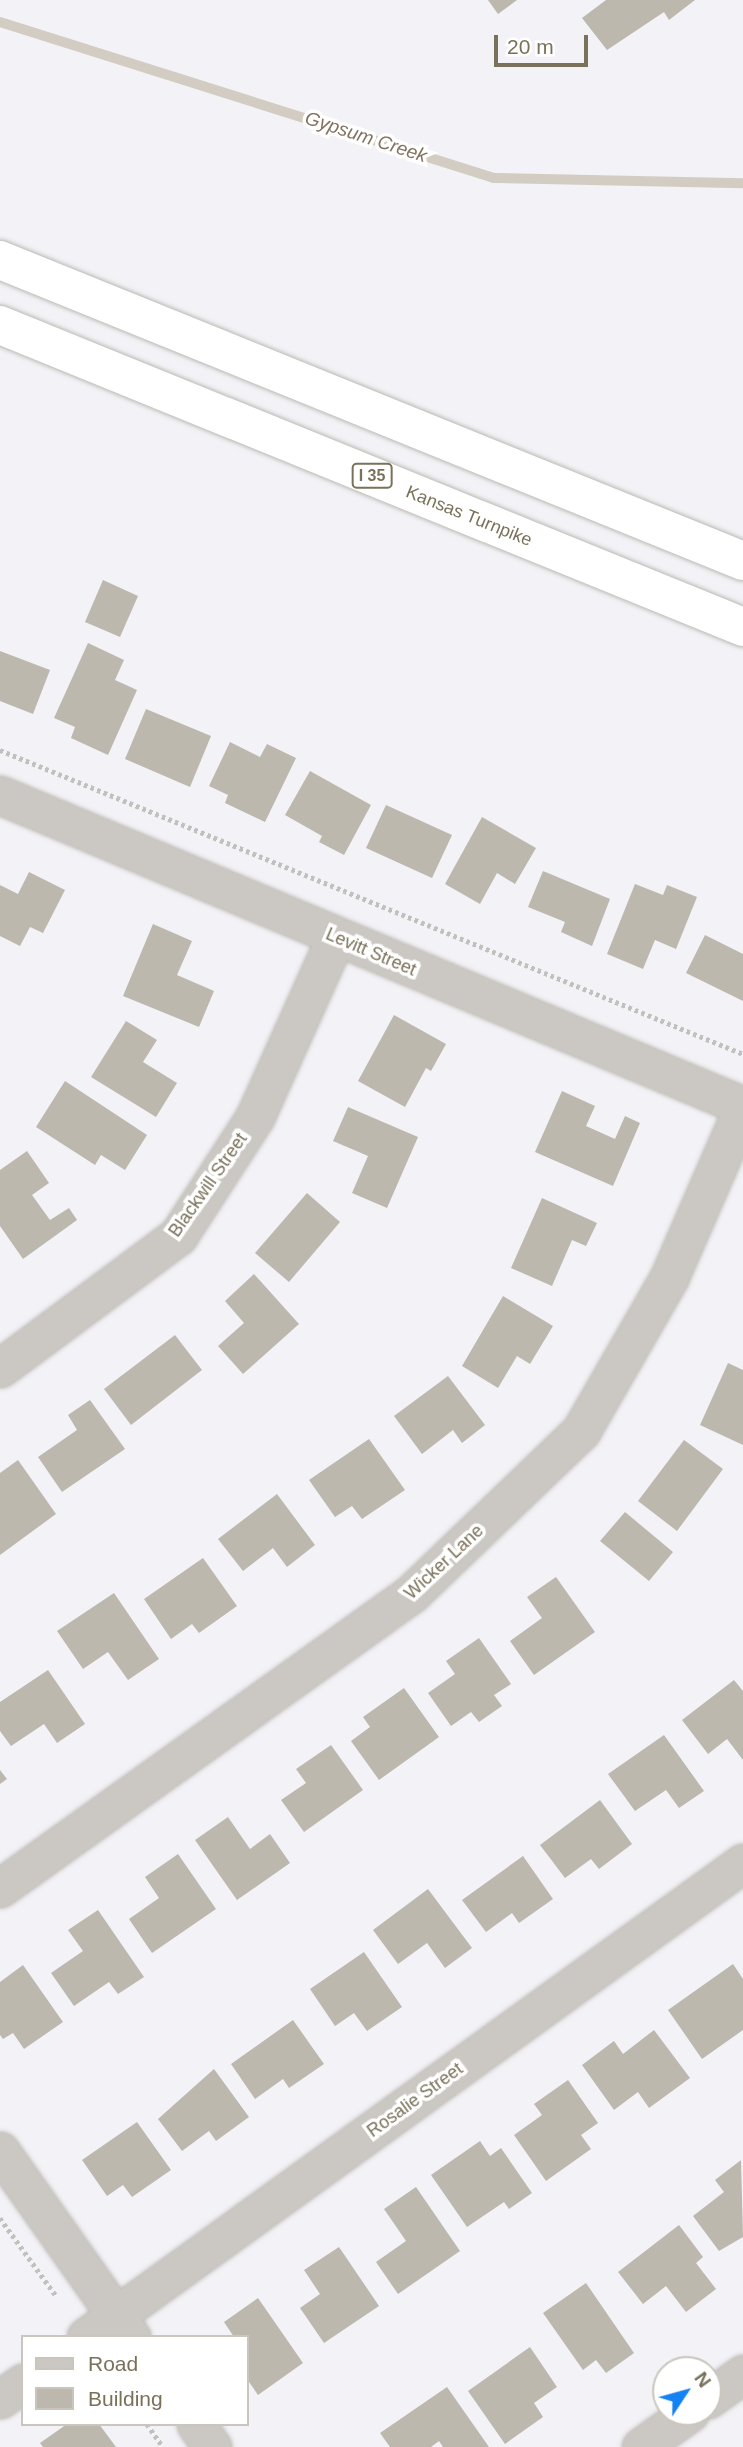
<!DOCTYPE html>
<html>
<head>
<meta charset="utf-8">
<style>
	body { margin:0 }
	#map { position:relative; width:743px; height:2447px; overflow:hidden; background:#f3f2f6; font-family:Arial,sans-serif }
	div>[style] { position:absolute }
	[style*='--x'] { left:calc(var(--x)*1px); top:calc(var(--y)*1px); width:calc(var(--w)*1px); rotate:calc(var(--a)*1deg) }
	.stream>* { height:10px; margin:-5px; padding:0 5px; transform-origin:5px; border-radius:5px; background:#d2ccc3 }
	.building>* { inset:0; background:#bcb8ae }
	.path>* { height:4.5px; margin-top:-2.25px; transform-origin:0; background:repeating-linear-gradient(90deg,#c1c0bc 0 3.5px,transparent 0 7px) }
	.roads { filter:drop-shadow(0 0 2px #bcbab5) drop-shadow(0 0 2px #bcbab5) }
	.minor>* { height:37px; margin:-18.5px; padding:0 18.5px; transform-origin:18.5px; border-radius:18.5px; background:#cbc8c3 }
	.highway>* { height:38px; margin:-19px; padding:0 19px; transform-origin:19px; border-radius:19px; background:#fff }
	span { translate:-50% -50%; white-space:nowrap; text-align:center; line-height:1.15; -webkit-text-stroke:7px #fff; paint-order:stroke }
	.shield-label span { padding:2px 5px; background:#fff; border:2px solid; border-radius:5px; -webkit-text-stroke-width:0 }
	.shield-label { font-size:16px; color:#7a715a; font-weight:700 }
	.street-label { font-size:18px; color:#7a715a }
	.water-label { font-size:19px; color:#83725e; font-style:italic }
	.legend { position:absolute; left:21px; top:2335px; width:228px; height:91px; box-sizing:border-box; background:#fff; border:2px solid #cac6bd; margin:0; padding:9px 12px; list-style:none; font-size:21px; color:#7a715a }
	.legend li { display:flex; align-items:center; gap:14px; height:35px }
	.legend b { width:35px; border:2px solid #cac6bd }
	.north { position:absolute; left:652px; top:2356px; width:70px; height:70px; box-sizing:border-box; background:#fff; border:2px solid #cac6bd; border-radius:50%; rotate:54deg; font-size:19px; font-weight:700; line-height:28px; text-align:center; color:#7a715a }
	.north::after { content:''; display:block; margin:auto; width:24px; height:32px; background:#1582f4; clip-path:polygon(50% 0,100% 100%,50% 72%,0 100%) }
	.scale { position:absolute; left:494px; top:35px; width:94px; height:32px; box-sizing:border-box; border:4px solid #7a715a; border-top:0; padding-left:9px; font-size:21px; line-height:24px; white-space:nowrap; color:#7a715a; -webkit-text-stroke:5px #fff; paint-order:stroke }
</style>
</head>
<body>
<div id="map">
	<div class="stream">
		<div style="--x:0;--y:22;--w:518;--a:17.53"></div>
		<div style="--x:494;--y:178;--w:249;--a:1.2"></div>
	</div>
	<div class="building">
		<div style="clip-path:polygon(488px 0,517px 0,498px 14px)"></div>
		<div style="clip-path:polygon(606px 0,695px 0,669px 20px,664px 12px,607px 50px,582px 18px)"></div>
		<div style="clip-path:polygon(103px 580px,138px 596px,120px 637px,85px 622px)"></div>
		<div style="clip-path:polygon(88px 643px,124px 660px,115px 680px,137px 690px,108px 755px,71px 738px,75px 727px,54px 718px)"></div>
		<div style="clip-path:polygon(0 651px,50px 670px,33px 714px,0 701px)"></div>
		<div style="clip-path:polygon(146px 709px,211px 736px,190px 787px,125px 759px)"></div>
		<div style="clip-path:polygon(230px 742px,260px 757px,267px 744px,296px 758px,265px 822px,225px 803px,228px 795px,209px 786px)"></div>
		<div style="clip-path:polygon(310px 771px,371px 805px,344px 855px,319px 842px,322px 836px,285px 815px)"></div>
		<div style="clip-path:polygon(386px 805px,452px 835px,432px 878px,366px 848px)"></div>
		<div style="clip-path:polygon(482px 817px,536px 848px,515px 884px,497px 873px,480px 904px,445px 884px)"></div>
		<div style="clip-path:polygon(543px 871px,610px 899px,592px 946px,561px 932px,565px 922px,528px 907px)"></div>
		<div style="clip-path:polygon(29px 872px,65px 890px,43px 933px,30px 927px,20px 946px,0 936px,0 885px,18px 894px)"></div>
		<div style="clip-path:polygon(635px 884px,663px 895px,667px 885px,697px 897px,676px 949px,655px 940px,643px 969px,607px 954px)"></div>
		<div style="clip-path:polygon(153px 924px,192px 941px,177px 975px,214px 991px,199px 1027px,123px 996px)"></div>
		<div style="clip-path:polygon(705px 935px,743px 954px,743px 1001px,686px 973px)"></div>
		<div style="clip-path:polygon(394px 1015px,446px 1044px,431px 1071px,426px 1068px,405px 1107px,358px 1081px)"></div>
		<div style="clip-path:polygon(126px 1021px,157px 1040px,143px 1062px,177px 1083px,156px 1117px,91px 1077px)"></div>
		<div style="clip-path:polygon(65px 1081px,147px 1135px,125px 1170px,101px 1155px,95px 1165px,36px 1127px)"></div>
		<div style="clip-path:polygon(562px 1091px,595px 1106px,586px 1126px,615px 1139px,625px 1116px,640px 1123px,613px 1186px,535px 1152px)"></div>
		<div style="clip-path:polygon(348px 1107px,418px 1137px,387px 1208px,352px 1193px,368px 1156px,333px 1141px)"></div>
		<div style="clip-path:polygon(27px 1151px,49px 1183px,32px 1195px,50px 1220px,69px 1208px,77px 1220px,23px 1259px,0 1226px,0 1170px)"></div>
		<div style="clip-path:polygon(307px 1193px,340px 1222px,289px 1282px,255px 1253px)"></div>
		<div style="clip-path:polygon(542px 1198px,597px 1223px,586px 1246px,572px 1240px,552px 1286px,511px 1268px)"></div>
		<div style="clip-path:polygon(254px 1274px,299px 1324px,243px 1374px,218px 1346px,244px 1323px,225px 1301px)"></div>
		<div style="clip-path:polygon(503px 1296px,553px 1326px,530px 1364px,517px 1356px,498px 1388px,462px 1366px)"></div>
		<div style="clip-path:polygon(175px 1335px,202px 1370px,131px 1425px,104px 1389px)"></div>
		<div style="clip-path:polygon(728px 1363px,743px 1370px,743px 1445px,700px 1425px)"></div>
		<div style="clip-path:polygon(448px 1376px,485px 1425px,462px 1443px,453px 1430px,422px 1454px,394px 1416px)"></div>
		<div style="clip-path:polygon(90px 1400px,125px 1449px,62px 1492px,38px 1457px,77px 1430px,68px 1415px)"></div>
		<div style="clip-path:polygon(369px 1439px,405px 1490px,362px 1519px,352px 1506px,335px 1517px,309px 1480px)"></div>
		<div style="clip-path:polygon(684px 1440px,723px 1469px,677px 1531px,638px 1501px)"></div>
		<div style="clip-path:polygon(18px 1460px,56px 1514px,0 1555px,0 1473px)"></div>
		<div style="clip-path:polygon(277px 1494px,315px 1545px,287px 1567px,273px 1548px,243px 1571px,218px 1539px)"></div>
		<div style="clip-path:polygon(625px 1512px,673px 1552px,649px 1581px,600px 1541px)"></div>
		<div style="clip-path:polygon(203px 1558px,237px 1606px,199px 1633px,192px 1624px,171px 1639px,144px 1599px)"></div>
		<div style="clip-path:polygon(556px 1577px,595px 1632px,534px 1675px,510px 1641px,542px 1618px,527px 1597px)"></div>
		<div style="clip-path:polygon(114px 1593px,159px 1659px,128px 1680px,108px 1652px,83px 1669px,57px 1631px)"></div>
		<div style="clip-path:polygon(479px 1638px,511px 1684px,494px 1695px,502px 1706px,479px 1722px,471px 1712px,451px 1726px,428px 1693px,455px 1674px,446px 1661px)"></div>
		<div style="clip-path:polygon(48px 1670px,85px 1724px,57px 1743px,44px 1724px,11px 1746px,0 1731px,0 1702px)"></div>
		<div style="clip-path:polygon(734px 1680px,743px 1691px,743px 1760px,727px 1739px,708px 1754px,682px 1720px)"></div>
		<div style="clip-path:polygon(404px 1688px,439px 1737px,379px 1780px,351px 1741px,370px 1727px,363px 1717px)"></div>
		<div style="clip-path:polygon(664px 1735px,704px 1791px,679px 1808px,666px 1790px,635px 1811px,608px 1774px)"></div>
		<div style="clip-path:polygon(331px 1745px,363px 1790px,304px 1832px,281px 1800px,306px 1783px,296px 1769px)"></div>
		<div style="clip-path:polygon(0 1770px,7px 1779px,0 1784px)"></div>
		<div style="clip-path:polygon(600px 1800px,632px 1844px,599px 1869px,591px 1859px,565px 1878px,540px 1845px)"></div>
		<div style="clip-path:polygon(228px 1817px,250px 1849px,270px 1834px,290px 1863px,237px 1900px,195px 1840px)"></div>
		<div style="clip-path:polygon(178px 1854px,216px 1909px,152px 1953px,129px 1919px,159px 1898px,145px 1877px)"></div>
		<div style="clip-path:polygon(523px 1856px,553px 1899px,519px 1923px,512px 1913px,486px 1932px,462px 1900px)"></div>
		<div style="clip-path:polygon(428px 1889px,472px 1948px,445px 1968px,427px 1943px,398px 1964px,373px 1930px)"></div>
		<div style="clip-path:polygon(98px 1910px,144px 1977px,118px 1994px,109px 1982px,74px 2006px,51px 1973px,83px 1951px,68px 1930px)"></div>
		<div style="clip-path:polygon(364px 1952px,402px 2007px,367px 2031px,354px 2013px,335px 2026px,310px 1989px)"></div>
		<div style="clip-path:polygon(733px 1964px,743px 1979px,743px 2030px,702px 2059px,668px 2010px)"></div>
		<div style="clip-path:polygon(23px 1965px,63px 2022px,24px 2049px,13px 2033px,3px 2039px,0 2035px,0 1982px)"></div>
		<div style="clip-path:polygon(293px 2020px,324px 2064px,289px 2088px,283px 2079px,255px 2099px,231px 2064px)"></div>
		<div style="clip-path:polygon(654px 2030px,690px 2078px,649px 2108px,638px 2092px,614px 2110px,582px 2065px,614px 2041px,623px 2054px)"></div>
		<div style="clip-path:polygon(214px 2069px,249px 2117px,216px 2141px,209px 2131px,182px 2151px,158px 2119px)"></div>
		<div style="clip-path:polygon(568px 2080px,598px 2123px,581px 2135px,591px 2149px,546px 2181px,514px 2135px,542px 2115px,534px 2104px)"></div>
		<div style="clip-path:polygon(137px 2122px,171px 2170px,132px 2197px,123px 2185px,107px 2196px,82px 2160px)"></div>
		<div style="clip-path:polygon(480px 2141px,490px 2156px,501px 2148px,532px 2193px,509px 2209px,504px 2202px,467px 2227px,431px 2175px)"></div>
		<div style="clip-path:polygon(741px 2160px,743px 2237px,719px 2251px,693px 2216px,724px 2192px,715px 2180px)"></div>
		<div style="clip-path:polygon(416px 2187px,460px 2251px,398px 2294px,376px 2262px,406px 2241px,384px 2209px)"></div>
		<div style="clip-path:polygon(679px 2225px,703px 2257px,696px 2263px,716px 2289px,686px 2312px,666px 2286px,643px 2304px,618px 2272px)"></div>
		<div style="clip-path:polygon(339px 2247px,379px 2306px,324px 2343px,300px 2308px,320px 2294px,304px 2270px)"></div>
		<div style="clip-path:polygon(586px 2283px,634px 2353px,606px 2373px,596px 2360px,583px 2370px,543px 2313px)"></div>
		<div style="clip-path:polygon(258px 2298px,303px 2363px,258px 2395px,247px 2379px,247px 2337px,234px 2337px,224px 2322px)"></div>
		<div style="clip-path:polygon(530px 2347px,557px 2387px,534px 2403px,543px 2417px,505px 2444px,468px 2391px)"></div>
		<div style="clip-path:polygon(447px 2387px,489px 2447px,443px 2447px,439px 2441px,431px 2447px,390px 2447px,380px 2433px)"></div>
		<div style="clip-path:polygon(67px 2424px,99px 2424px,116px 2447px,43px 2447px,40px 2443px)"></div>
	</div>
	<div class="path">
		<div style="--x:0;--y:750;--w:803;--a:22.25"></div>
		<div style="--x:0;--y:2218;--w:97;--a:54.2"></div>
		<div style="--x:147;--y:2424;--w:28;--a:55"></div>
	</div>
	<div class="roads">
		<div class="minor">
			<div style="--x:0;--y:795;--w:805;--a:22.71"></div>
			<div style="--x:0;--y:1368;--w:222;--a:-36.6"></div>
			<div style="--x:178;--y:1236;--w:142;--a:-57.1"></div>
			<div style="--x:255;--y:1117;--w:197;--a:-65.8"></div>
			<div style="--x:0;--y:1888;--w:505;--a:-35.58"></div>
			<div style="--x:411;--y:1594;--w:236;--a:-43.8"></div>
			<div style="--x:581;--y:1431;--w:177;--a:-60.1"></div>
			<div style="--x:669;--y:1278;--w:185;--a:-66.5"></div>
			<div style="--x:0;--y:2151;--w:228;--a:54.8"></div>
			<div style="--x:86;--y:2337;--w:810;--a:-35.81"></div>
			<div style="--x:0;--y:2399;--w:28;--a:-35"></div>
			<div style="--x:708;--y:2399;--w:43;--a:-35.5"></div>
			<div style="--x:196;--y:2424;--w:28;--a:55"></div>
			<div style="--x:641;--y:2447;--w:60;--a:-35.5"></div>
		</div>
		<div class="highway">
			<div style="--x:0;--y:260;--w:802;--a:22.05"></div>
			<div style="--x:0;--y:325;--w:802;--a:22.12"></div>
		</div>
	</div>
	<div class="shield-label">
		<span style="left:372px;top:476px">I 35</span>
	</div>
	<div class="street-label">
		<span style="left:469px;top:516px;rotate:22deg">Kansas Turnpike</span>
		<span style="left:371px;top:952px;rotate:23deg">Levitt Street</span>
		<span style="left:208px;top:1185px;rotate:-55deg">Blackwill Street</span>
		<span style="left:444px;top:1562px;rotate:-43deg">Wicker Lane</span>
		<span style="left:415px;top:2100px;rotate:-36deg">Rosalie Street</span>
	</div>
	<div class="water-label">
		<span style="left:366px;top:137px;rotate:18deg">Gypsum Creek</span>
	</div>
	<ul class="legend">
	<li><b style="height:9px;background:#cbc8c3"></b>Road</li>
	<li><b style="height:19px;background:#bcb8ae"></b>Building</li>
	</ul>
	<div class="north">N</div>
	<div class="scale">20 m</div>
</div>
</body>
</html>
